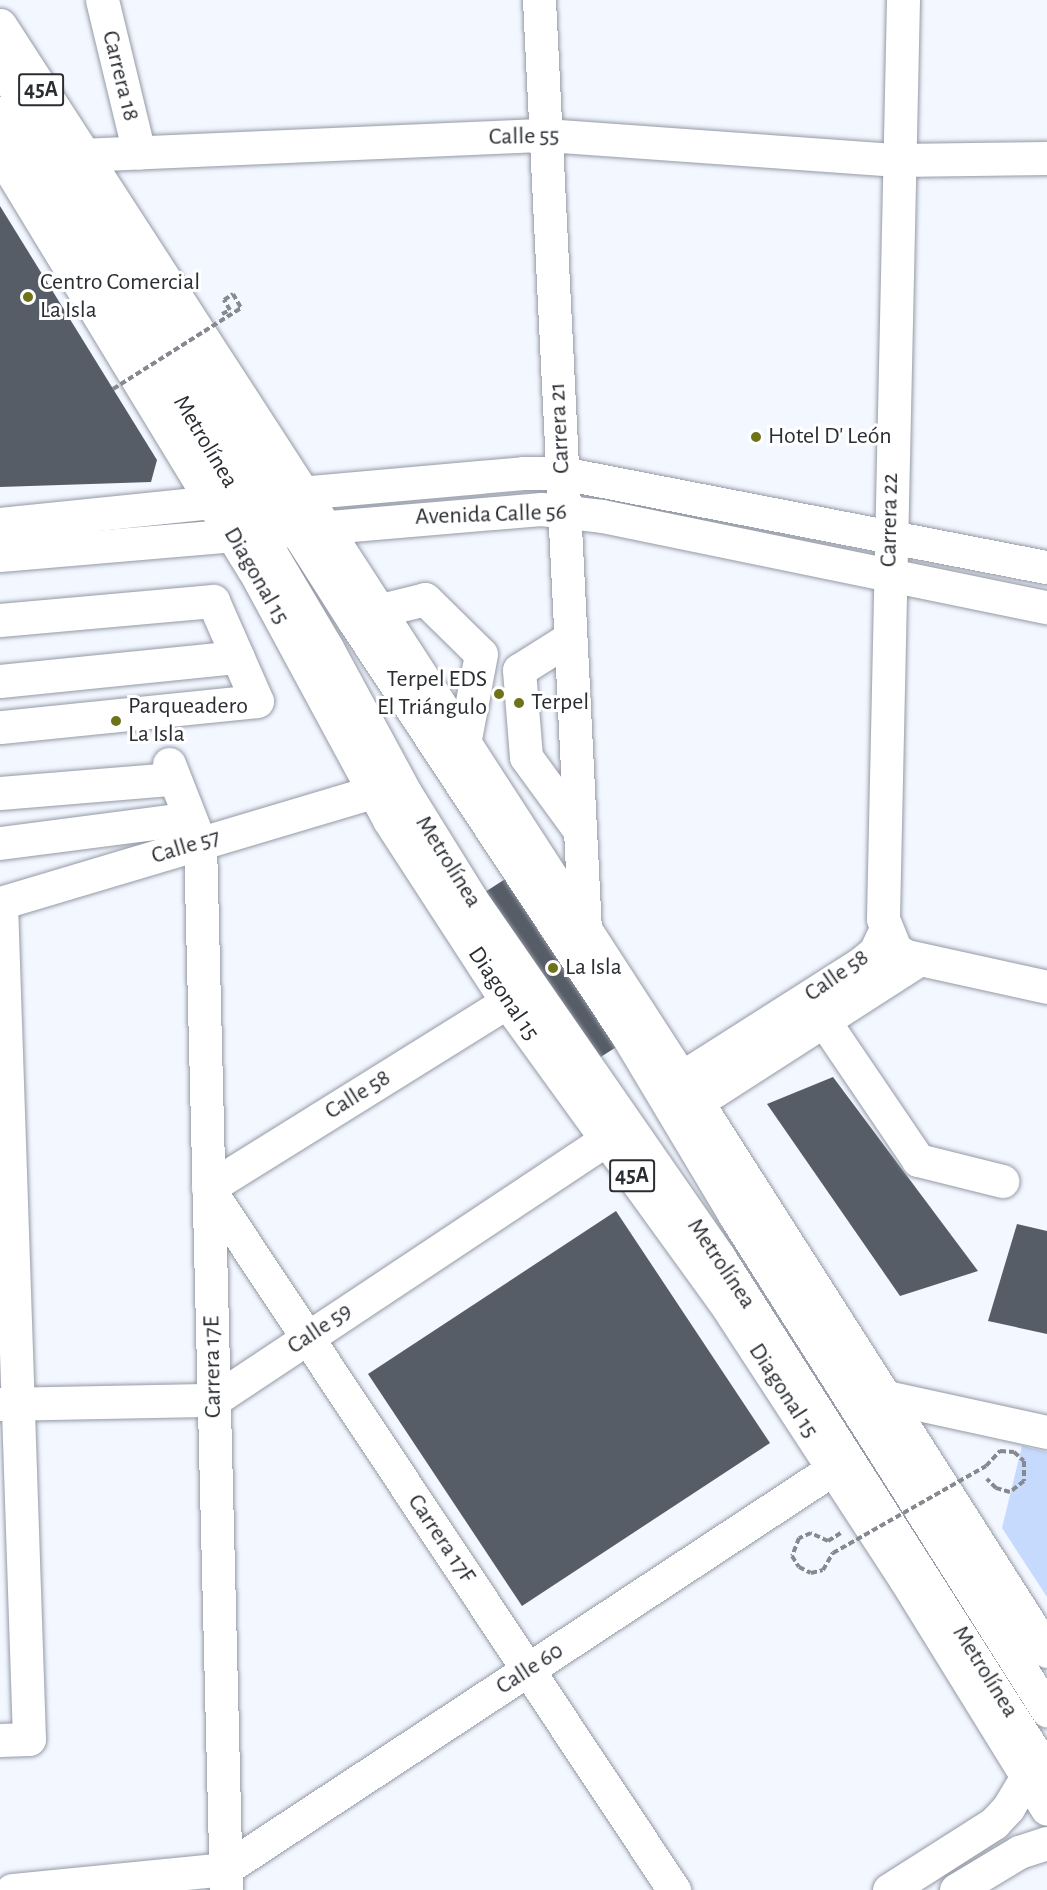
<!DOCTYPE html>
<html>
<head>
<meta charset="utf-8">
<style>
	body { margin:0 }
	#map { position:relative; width:1047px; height:1890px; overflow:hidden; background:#f3f7ff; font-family:"Alegreya Sans",sans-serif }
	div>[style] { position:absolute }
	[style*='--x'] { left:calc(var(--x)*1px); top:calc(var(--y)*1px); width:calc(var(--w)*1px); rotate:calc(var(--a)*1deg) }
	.green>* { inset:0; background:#c6dafe }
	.building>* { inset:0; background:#575d67 }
	.path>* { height:4px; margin-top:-2px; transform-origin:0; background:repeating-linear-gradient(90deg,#868a90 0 6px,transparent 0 9px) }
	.roads { filter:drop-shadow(0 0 2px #949aa6) drop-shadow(0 0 2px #949aa6) }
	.minor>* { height:33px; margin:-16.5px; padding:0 16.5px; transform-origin:16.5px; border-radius:16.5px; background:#fff }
	.major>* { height:33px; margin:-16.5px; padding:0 16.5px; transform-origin:16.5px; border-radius:16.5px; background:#fff }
	.path-bridge>* { height:4px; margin-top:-2px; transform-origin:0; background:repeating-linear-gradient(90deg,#868a90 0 6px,transparent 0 9px) }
	.dots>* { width:16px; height:16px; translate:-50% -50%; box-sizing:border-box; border:3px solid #fff; border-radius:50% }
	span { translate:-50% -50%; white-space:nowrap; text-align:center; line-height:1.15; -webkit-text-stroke:6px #fff; paint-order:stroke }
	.shield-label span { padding:2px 4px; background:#fff; border:2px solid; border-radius:4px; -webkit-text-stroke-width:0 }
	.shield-label { font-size:22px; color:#2a2d32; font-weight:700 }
	.street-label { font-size:24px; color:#2a2d32 }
	.poi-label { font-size:24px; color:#2a2d32 }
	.left { translate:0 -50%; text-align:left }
	.right { translate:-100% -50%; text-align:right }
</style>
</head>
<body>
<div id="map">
	<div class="green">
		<div style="clip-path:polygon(1022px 1446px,1047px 1452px,1047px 1597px,1002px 1528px)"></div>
	</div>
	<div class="building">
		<div style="clip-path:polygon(0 206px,157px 460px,151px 482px,0 487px)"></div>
		<div style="clip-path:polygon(510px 876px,621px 1044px,596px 1060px,485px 892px)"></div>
		<div style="clip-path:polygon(833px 1077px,978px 1271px,900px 1296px,767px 1104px)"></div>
		<div style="clip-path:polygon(616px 1211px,770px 1443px,522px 1606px,368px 1374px)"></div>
		<div style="clip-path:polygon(1017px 1224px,1047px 1231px,1047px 1334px,988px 1321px)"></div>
	</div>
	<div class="path">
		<div style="--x:222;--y:314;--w:9;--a:-27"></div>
		<div style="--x:230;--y:310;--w:12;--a:-121"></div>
		<div style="--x:224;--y:300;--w:11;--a:-34"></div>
		<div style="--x:233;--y:294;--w:16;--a:60"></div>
		<div style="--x:828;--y:1541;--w:15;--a:-32"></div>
	</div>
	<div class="roads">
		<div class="minor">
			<div style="--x:102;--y:0;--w:157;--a:76.4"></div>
			<div style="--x:539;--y:0;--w:930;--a:87.17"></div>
			<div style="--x:903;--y:0;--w:919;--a:91.25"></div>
			<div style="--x:883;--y:919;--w:32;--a:68"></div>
			<div style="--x:895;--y:949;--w:13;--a:32"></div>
			<div style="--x:906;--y:956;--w:144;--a:12.4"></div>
			<div style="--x:0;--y:65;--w:659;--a:57.52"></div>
			<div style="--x:354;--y:621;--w:496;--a:56.6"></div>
			<div style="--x:627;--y:1035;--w:209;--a:59.1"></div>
			<div style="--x:734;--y:1214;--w:587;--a:57.75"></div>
			<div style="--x:0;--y:113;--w:323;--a:57.8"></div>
			<div style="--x:172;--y:386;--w:304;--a:59.4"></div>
			<div style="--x:327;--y:648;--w:166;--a:61.6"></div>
			<div style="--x:406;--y:794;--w:123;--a:58.2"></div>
			<div style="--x:471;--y:899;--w:434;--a:55.3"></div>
			<div style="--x:718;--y:1256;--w:612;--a:57.48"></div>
			<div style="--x:57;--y:156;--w:489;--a:-2.5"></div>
			<div style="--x:546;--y:135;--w:352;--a:4.1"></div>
			<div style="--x:897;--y:160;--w:150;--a:-0.8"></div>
			<div style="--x:377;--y:611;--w:49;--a:-14"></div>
			<div style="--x:425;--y:599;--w:78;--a:44.5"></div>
			<div style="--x:481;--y:654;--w:92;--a:100.7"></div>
			<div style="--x:0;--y:620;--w:214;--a:-5.1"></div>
			<div style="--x:213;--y:601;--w:109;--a:66.3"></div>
			<div style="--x:257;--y:701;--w:258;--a:174.2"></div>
			<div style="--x:570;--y:638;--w:60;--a:147.9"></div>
			<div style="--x:519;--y:670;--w:87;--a:85.4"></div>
			<div style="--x:526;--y:757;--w:92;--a:53.9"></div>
			<div style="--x:0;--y:681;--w:239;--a:-5.8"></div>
			<div style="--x:169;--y:764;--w:85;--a:68.6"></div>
			<div style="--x:200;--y:843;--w:1047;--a:88.58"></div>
			<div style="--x:0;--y:793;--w:170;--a:-4.7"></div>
			<div style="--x:0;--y:843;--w:170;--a:-7.4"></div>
			<div style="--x:0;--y:903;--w:388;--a:-16.6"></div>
			<div style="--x:507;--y:1002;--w:352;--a:148.1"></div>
			<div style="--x:208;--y:1188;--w:843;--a:56.42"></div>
			<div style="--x:824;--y:1021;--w:168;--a:55.9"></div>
			<div style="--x:918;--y:1160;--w:87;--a:14"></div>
			<div style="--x:681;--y:1078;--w:212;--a:-32.5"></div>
			<div style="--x:860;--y:964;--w:19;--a:-39"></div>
			<div style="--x:875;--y:952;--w:23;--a:-65"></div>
			<div style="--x:697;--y:1102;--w:263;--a:-32.7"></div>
			<div style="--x:0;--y:1404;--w:214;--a:-1.1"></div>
			<div style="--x:214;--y:1400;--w:470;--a:-33.6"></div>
			<div style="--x:0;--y:1740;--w:29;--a:-2"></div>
			<div style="--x:29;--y:1739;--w:836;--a:-91.92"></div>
			<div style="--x:12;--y:1890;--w:214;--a:-5.6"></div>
			<div style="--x:225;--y:1869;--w:729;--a:-33.36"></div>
		</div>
		<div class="major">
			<div style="--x:0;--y:25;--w:1283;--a:57.09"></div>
			<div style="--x:697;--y:1102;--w:651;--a:57.48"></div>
			<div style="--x:0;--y:153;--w:488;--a:58.7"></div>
			<div style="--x:254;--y:570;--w:284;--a:61.6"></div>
			<div style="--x:389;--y:820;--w:217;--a:57"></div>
			<div style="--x:507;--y:1002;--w:368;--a:54.1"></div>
			<div style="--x:723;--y:1300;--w:333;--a:56.9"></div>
			<div style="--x:905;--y:1579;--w:270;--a:58.3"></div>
			<div style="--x:0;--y:524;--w:302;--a:-5.9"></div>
			<div style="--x:300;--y:493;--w:224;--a:-5.1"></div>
			<div style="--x:523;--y:473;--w:39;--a:0"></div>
			<div style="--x:562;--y:473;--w:494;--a:11"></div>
			<div style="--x:0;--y:555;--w:543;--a:-4.86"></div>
			<div style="--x:541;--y:509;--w:61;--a:6.5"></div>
			<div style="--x:602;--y:516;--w:454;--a:11.6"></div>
			<div style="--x:886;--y:1397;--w:165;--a:12.3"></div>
			<div style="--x:889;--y:1890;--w:125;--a:-32.5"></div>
			<div style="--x:994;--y:1823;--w:21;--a:-47"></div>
			<div style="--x:1008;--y:1808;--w:37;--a:-59"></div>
			<div style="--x:956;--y:1890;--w:74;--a:-31.1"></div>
			<div style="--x:1019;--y:1852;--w:29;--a:-18"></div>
		</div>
	</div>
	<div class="path-bridge">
		<div style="--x:113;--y:389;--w:151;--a:-32.3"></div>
		<div style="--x:828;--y:1541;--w:19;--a:-155"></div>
		<div style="--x:811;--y:1533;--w:13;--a:157"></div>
		<div style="--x:799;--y:1538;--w:19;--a:111"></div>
		<div style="--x:792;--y:1556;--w:13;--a:58"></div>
		<div style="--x:799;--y:1567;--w:13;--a:27"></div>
		<div style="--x:811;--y:1573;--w:12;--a:-14"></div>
		<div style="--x:823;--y:1570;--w:20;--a:-60"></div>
		<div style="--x:833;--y:1553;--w:176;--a:-29.6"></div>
		<div style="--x:986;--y:1466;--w:21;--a:-47"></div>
		<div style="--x:1000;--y:1451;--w:14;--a:4"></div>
		<div style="--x:1014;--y:1452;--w:13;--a:42"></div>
		<div style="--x:1024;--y:1461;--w:20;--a:90"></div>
		<div style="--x:1024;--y:1481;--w:18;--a:142"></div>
		<div style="--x:1010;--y:1492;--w:15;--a:-164"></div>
		<div style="--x:996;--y:1488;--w:13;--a:-135"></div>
	</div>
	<div class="dots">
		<div style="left:28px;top:297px;background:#6e7218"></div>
		<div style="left:756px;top:437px;background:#6e7218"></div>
		<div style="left:499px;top:694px;background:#6e7218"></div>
		<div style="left:519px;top:703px;background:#6e7218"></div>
		<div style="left:116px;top:721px;background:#6e7218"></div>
		<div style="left:553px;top:968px;background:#6e7218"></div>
	</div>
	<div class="shield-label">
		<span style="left:41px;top:90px">45A</span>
		<span style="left:632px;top:1176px">45A</span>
	</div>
	<div class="street-label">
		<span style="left:120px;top:76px;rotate:76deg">Carrera 18</span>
		<span style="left:524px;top:137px;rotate:-1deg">Calle 55</span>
		<span style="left:560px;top:428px;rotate:-93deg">Carrera 21</span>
		<span style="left:205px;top:442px;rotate:59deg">Metrolínea</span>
		<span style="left:491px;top:515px;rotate:-2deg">Avenida Calle 56</span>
		<span style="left:890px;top:520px;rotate:-89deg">Carrera 22</span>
		<span style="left:256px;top:576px;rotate:60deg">Diagonal 15</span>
		<span style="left:186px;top:847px;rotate:-17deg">Calle 57</span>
		<span style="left:448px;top:862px;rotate:58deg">Metrolínea</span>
		<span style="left:837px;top:976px;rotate:-35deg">Calle 58</span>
		<span style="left:503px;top:994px;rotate:56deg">Diagonal 15</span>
		<span style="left:358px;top:1095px;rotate:-32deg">Calle 58</span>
		<span style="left:721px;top:1264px;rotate:56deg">Metrolínea</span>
		<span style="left:320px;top:1329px;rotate:-34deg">Calle 59</span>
		<span style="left:213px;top:1367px;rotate:-91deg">Carrera 17E</span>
		<span style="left:783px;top:1391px;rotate:57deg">Diagonal 15</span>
		<span style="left:441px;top:1539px;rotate:56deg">Carrera 17F</span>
		<span style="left:530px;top:1669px;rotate:-33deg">Calle 60</span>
		<span style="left:985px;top:1672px;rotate:58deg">Metrolínea</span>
	</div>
	<div class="poi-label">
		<span class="left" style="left:40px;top:297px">Centro Comercial<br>La Isla</span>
		<span class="left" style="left:768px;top:437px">Hotel D' León</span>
		<span class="right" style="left:487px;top:694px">Terpel EDS<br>El Triángulo</span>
		<span class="left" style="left:531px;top:703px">Terpel</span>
		<span class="left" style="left:128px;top:721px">Parqueadero<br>La Isla</span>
		<span class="left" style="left:565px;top:968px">La Isla</span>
	</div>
</div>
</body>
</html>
